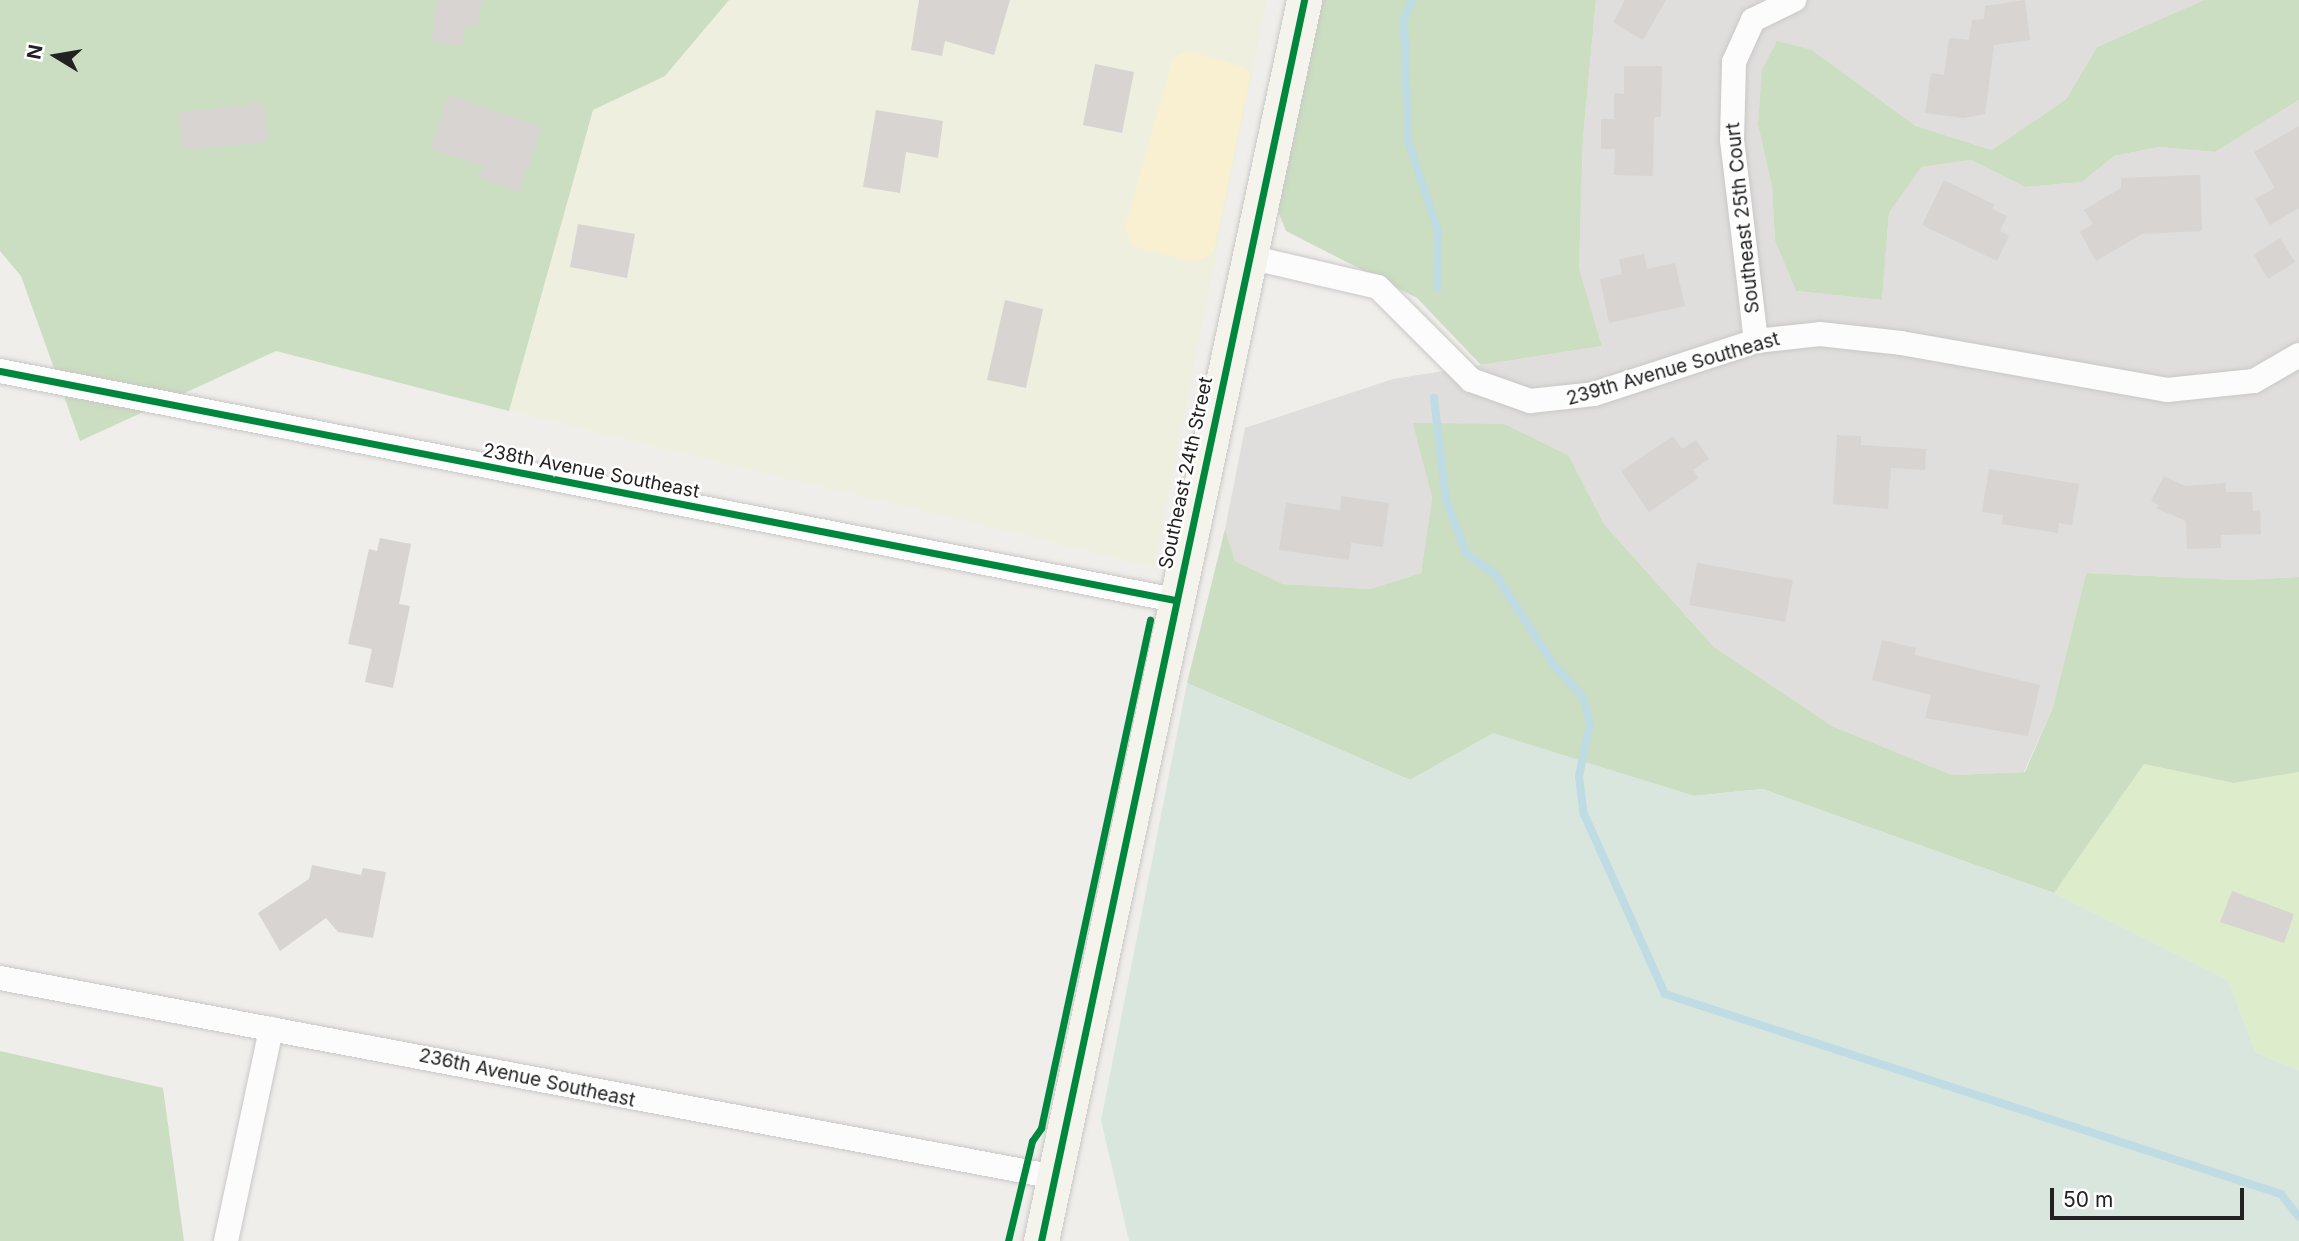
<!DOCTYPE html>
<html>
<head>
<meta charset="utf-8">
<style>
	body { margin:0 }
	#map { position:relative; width:2299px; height:1241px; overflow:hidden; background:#f0eeeb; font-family:Inter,sans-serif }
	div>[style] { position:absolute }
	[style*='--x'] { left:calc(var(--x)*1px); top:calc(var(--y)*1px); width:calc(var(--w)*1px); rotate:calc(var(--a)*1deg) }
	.residential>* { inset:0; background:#dfdedc }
	.farmland>* { inset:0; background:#efefdf }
	.grass>* { inset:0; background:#ddeccb }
	.forest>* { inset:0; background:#cbdec1 }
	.wetland>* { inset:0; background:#d9e6de }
	.sand>* { inset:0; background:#f8f0d0 }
	.stream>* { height:8px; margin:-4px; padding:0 4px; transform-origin:4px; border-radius:4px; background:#bfdbe3 }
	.building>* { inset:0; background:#d7d4d2 }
	.roads { filter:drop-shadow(0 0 2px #c9c8c7) drop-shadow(0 0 2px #c9c8c7) }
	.street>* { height:24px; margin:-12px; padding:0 12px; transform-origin:12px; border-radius:12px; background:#fdfcfc }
	.secondary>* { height:35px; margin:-17.5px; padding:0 17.5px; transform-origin:17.5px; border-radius:17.5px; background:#f4f4ed }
	.cycleway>* { height:7px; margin:-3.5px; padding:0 3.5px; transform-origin:3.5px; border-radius:3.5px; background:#00873e }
	span { translate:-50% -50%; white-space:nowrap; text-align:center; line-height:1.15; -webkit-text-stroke:5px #fff; paint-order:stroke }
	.street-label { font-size:19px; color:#222 }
	.north { position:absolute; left:21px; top:21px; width:70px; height:70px; -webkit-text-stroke:5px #fff; paint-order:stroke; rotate:281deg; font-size:19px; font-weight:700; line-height:28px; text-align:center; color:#222 }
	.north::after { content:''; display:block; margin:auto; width:24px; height:32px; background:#222; clip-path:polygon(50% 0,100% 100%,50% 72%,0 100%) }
	.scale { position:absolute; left:2050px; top:1188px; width:194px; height:32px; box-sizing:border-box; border:4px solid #222; border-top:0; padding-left:9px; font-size:21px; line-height:24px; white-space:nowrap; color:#222; -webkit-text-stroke:5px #fff; paint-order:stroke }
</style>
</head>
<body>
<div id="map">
	<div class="residential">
		<div style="clip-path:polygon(1596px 0,2204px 0,2097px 47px,2066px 99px,1992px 150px,1916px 126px,1812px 50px,1758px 125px,1772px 187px,1775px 241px,1796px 291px,1882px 300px,1889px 213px,1920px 167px,1971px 160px,2025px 187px,2082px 182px,2114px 156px,2159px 147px,2215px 152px,2299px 100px,2299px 577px,2240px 580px,2086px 573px,2053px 707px,2024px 772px,1952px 775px,1832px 726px,1714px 647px,1604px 524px,1569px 456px,1414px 423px,1432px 498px,1421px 573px,1370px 589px,1283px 584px,1235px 561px,1225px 529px,1245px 428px,1393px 379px,1602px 346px,1579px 268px,1583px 138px)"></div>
	</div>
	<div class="farmland">
		<div style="clip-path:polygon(729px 0,1267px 0,1154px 567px,509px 411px,593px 109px,665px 76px)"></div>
	</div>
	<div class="grass">
		<div style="clip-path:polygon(2144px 764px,2234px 783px,2299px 772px,2299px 1070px,2256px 1053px,2228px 980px,2054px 893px)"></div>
	</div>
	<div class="forest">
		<div style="clip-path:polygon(0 0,729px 0,665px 76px,593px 110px,509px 411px,276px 351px,80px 441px,21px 276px,0 251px)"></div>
		<div style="clip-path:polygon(1321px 0,1596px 0,1583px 138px,1579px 268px,1602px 346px,1481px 365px,1417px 298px,1286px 231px,1276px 206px)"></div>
		<div style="clip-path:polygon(2204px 0,2299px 0,2299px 100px,2215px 152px,2159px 147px,2114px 156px,2082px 182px,2025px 187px,1971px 160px,1921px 167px,1889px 213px,1882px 300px,1796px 291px,1775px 241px,1772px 187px,1758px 125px,1762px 70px,1777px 41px,1812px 50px,1916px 126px,1992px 150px,2066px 99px,2097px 47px)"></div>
		<div style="clip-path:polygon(1413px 423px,1504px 424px,1569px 456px,1604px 524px,1714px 647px,1832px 726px,1952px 775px,2025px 772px,2053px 707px,2086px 573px,2240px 580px,2299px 577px,2299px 772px,2234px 783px,2144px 764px,2054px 893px,1762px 789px,1694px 796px,1493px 734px,1410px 780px,1187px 683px,1225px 529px,1235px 561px,1283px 584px,1370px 589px,1421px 573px,1432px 498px)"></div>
		<div style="clip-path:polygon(0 1051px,163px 1088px,184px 1241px,0 1241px)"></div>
	</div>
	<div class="wetland">
		<div style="clip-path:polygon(1187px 683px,1410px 780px,1493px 733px,1694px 796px,1762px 789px,2054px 893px,2228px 980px,2256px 1053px,2299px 1070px,2299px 1241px,1129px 1241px,1101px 1120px)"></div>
	</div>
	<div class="sand">
		<div style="clip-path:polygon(1187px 51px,1244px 67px,1250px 76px,1213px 254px,1196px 262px,1132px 246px,1125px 228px,1173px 58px)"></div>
	</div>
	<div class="stream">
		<div style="--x:1412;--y:0;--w:21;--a:113"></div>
		<div style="--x:1404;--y:19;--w:122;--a:88.1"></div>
		<div style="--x:1408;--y:141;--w:95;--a:71.6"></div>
		<div style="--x:1438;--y:231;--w:56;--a:91"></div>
		<div style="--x:1434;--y:398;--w:103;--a:83.3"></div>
		<div style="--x:1446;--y:500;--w:57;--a:69.3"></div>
		<div style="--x:1466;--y:553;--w:36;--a:36"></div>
		<div style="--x:1495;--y:574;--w:108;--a:57"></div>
		<div style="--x:1554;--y:665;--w:43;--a:47.8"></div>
		<div style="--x:1583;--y:697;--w:28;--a:75"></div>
		<div style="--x:1590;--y:724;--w:53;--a:101.9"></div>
		<div style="--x:1579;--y:776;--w:38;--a:83"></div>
		<div style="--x:1584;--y:814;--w:197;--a:65.8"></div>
		<div style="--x:1665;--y:994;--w:648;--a:17.99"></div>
		<div style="--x:2281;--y:1194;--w:29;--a:52"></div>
	</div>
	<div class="building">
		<div style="clip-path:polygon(437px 0,481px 0,478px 27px,465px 25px,462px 46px,431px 42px)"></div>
		<div style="clip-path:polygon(919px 0,1010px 0,994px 55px,945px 41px,942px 56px,911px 50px)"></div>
		<div style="clip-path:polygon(1625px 0,1666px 0,1643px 40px,1613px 22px)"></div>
		<div style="clip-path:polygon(2025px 0,2030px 40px,1994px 45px,1985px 114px,1963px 118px,1925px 113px,1931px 73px,1944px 75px,1949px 38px,1969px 40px,1972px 20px,1984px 19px,1985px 6px)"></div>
		<div style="clip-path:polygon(1095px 64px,1134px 72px,1122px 133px,1083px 125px)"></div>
		<div style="clip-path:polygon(1624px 66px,1662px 66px,1661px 117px,1654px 117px,1653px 176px,1614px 175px,1615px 149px,1601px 149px,1601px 119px,1614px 119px,1614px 93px,1624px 94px)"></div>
		<div style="clip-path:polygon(448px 95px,542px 127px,519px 192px,479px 178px,483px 166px,431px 149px)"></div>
		<div style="clip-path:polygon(264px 103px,268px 142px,183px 150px,179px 112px)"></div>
		<div style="clip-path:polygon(876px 110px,943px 121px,938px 158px,906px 152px,900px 193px,863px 187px)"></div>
		<div style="clip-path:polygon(2299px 126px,2299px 208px,2270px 225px,2255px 199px,2275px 188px,2254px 152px)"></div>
		<div style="clip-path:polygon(2200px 175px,2202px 231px,2142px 234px,2096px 261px,2080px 232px,2093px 224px,2084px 210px,2121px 188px,2121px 178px)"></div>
		<div style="clip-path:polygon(1944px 180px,1995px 205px,1992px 209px,2007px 216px,2000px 231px,2009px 236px,1997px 261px,1922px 225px)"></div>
		<div style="clip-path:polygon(578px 224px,635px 234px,627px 278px,570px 267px)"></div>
		<div style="clip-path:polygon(2280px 238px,2295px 262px,2268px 279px,2254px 255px)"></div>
		<div style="clip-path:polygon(1644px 254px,1647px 269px,1675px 263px,1685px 306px,1609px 323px,1600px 279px,1622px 274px,1619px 259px)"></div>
		<div style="clip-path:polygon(1005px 300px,1043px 309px,1026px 388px,987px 380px)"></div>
		<div style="clip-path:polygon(1837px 435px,1861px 436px,1861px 445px,1926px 449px,1925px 470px,1891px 468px,1888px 509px,1833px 504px)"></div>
		<div style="clip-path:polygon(1673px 436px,1682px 449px,1696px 440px,1709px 459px,1693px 470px,1699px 478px,1649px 512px,1621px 471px)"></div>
		<div style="clip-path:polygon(1989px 469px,2079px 484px,2072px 525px,2059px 523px,2058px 533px,2002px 524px,2003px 515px,1982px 512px)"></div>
		<div style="clip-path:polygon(2164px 476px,2185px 486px,2226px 483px,2226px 492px,2252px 492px,2253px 511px,2260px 510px,2261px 534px,2221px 535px,2221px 548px,2187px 549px,2186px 521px,2156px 508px,2159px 505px,2151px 501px)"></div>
		<div style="clip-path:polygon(1341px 496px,1389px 503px,1383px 547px,1351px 543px,1349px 560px,1279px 550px,1286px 503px,1340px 510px)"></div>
		<div style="clip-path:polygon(380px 538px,411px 544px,399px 604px,410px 606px,393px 688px,365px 682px,372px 649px,348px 644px,369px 549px,377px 551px)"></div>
		<div style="clip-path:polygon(1697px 563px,1793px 580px,1785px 622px,1689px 605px)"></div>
		<div style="clip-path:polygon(1882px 640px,1916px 648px,1915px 655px,2040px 685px,2028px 736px,1925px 718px,1931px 695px,1872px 680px)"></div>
		<div style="clip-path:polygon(312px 865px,361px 875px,363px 868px,386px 872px,373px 938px,338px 932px,326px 918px,280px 951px,258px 913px,309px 879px)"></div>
		<div style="clip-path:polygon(2232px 891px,2294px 914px,2284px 943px,2220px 922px)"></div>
	</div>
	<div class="roads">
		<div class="street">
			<div style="--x:1249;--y:257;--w:132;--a:13.1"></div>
			<div style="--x:1378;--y:287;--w:132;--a:45"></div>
			<div style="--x:1471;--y:380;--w:63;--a:19.6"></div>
			<div style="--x:1530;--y:401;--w:64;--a:-6.2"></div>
			<div style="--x:1594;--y:394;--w:170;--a:-18.1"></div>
			<div style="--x:1756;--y:341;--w:64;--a:-6.2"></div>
			<div style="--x:1820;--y:334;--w:81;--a:6.3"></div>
			<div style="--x:1901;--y:343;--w:270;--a:10"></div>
			<div style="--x:2167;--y:390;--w:87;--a:-5.9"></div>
			<div style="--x:2254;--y:381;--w:52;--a:-30"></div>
			<div style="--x:1756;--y:341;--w:202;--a:-96.8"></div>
			<div style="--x:1732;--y:140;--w:78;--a:-88.5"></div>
			<div style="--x:1734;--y:62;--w:46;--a:-65.7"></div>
			<div style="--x:1753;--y:20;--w:46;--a:-26"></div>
			<div style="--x:0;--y:371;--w:1197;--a:11.03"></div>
			<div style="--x:0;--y:978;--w:1074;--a:10.68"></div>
			<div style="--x:226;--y:1241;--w:217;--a:-78"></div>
		</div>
		<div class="secondary">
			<div style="--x:1041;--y:1241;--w:1269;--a:-78.03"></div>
		</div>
	</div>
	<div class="cycleway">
		<div style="--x:0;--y:371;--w:1197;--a:11.03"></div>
		<div style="--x:1008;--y:1241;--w:103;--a:-76.5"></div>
		<div style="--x:1032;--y:1141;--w:16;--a:-55"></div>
		<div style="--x:1041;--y:1128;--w:520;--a:-77.89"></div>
		<div style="--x:1041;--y:1241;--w:1269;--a:-78.03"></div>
	</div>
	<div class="street-label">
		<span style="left:1743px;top:218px;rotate:-96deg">Southeast 25th Court</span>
		<span style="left:1673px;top:369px;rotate:-16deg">239th Avenue Southeast</span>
		<span style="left:591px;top:471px;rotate:11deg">238th Avenue Southeast</span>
		<span style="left:1186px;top:473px;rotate:-78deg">Southeast 24th Street</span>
		<span style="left:527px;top:1078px;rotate:12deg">236th Avenue Southeast</span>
	</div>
	<div class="north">N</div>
	<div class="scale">50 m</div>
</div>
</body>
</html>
